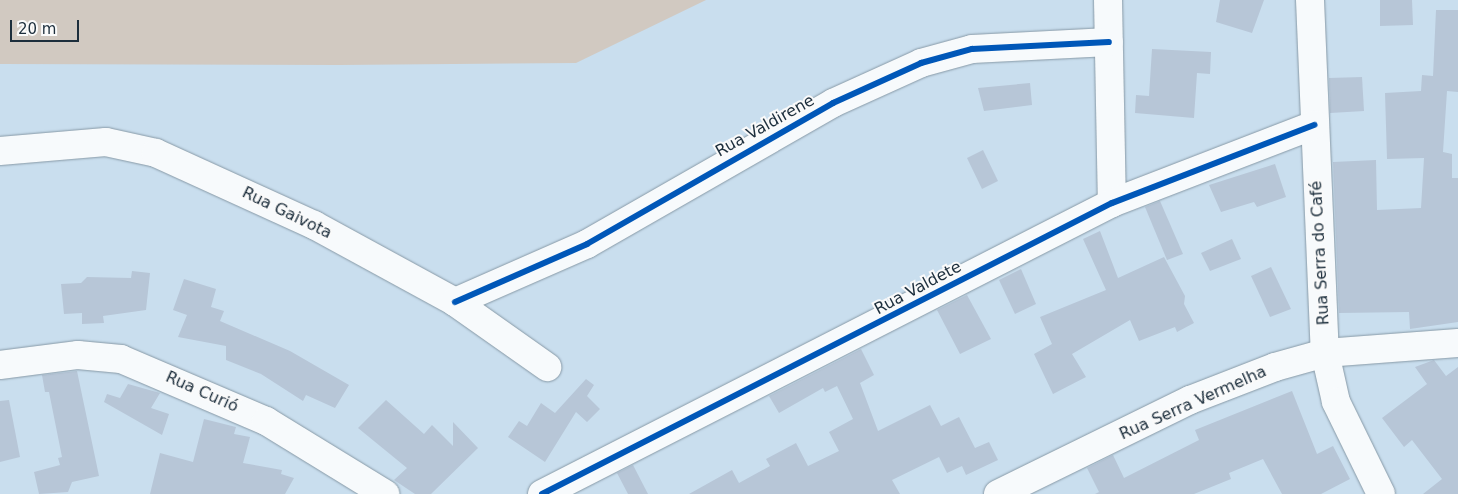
<!DOCTYPE html>
<html>
<head>
<meta charset="utf-8">
<style>
	body { margin:0 }
	#map { position:relative; width:1458px; height:494px; overflow:hidden; background:#c9deee; font-family:"DejaVu Sans",sans-serif }
	div>[style] { position:absolute }
	[style*='--x'] { left:calc(var(--x)*1px); top:calc(var(--y)*1px); width:calc(var(--w)*1px); rotate:calc(var(--a)*1deg) }
	.green>* { inset:0; background:#d1c9c1 }
	.building>* { inset:0; background:#b7c6d7 }
	.roads { filter:drop-shadow(0 0 1px #8799a6) drop-shadow(0 0 1px #8799a6) }
	.minor>* { height:28px; margin:-14px; padding:0 14px; transform-origin:14px; border-radius:14px; background:#f7fafc }
	.cycleway>* { height:6px; margin:-3px; padding:0 3px; transform-origin:3px; border-radius:3px; background:#0057b8 }
	span { translate:-50% -50%; white-space:nowrap; text-align:center; line-height:1.15; -webkit-text-stroke:4px #fafafa; paint-order:stroke }
	.street-label { font-size:16px; color:#1c2e3c }
	.scale { position:absolute; left:10px; top:20px; width:69px; height:22px; box-sizing:border-box; border:2px solid #1c2e3c; border-top:0; padding-left:6px; font-size:15px; line-height:18px; white-space:nowrap; color:#1c2e3c; -webkit-text-stroke:4px #fafafa; paint-order:stroke }
</style>
</head>
<body>
<div id="map">
	<div class="green">
		<div style="clip-path:polygon(0 0,706px 0,576px 63px,339px 65px,0 64px)"></div>
	</div>
	<div class="building">
		<div style="clip-path:polygon(1220px 0,1264px 0,1252px 33px,1216px 22px)"></div>
		<div style="clip-path:polygon(1380px 0,1412px 0,1413px 25px,1380px 26px)"></div>
		<div style="clip-path:polygon(1436px 10px,1458px 10px,1458px 92px,1447px 91px,1443px 152px,1452px 154px,1452px 178px,1458px 178px,1458px 322px,1410px 329px,1409px 312px,1339px 313px,1333px 162px,1376px 160px,1377px 210px,1421px 208px,1424px 158px,1387px 159px,1385px 93px,1421px 91px,1422px 75px,1433px 76px)"></div>
		<div style="clip-path:polygon(1152px 49px,1211px 52px,1210px 74px,1197px 73px,1194px 118px,1135px 113px,1136px 95px,1149px 96px)"></div>
		<div style="clip-path:polygon(1362px 77px,1364px 111px,1330px 113px,1329px 78px)"></div>
		<div style="clip-path:polygon(1030px 83px,1032px 105px,984px 111px,978px 88px)"></div>
		<div style="clip-path:polygon(983px 150px,998px 181px,982px 189px,967px 158px)"></div>
		<div style="clip-path:polygon(1275px 164px,1286px 197px,1257px 207px,1254px 202px,1221px 212px,1209px 185px)"></div>
		<div style="clip-path:polygon(1160px 201px,1183px 254px,1167px 260px,1145px 207px)"></div>
		<div style="clip-path:polygon(1100px 231px,1118px 278px,1164px 257px,1185px 296px,1184px 304px,1194px 323px,1177px 332px,1175px 327px,1139px 341px,1130px 320px,1072px 354px,1086px 377px,1053px 394px,1034px 354px,1052px 344px,1040px 317px,1106px 290px,1083px 239px)"></div>
		<div style="clip-path:polygon(1232px 239px,1241px 259px,1210px 271px,1201px 253px)"></div>
		<div style="clip-path:polygon(1271px 267px,1291px 309px,1270px 317px,1251px 276px)"></div>
		<div style="clip-path:polygon(1021px 269px,1036px 304px,1015px 314px,999px 280px)"></div>
		<div style="clip-path:polygon(132px 271px,150px 273px,146px 310px,103px 316px,104px 323px,82px 324px,82px 313px,64px 314px,61px 284px,81px 283px,87px 277px,131px 278px)"></div>
		<div style="clip-path:polygon(184px 279px,216px 289px,211px 307px,224px 311px,220px 321px,290px 351px,349px 385px,335px 408px,306px 395px,303px 401px,261px 374px,226px 360px,226px 346px,178px 337px,187px 315px,173px 310px)"></div>
		<div style="clip-path:polygon(967px 295px,991px 339px,960px 354px,937px 310px)"></div>
		<div style="clip-path:polygon(861px 349px,874px 375px,860px 383px,878px 431px,930px 405px,941px 426px,959px 417px,975px 448px,989px 442px,998px 460px,966px 475px,962px 466px,947px 473px,939px 457px,892px 480px,900px 494px,689px 494px,732px 470px,739px 483px,770px 466px,766px 459px,796px 443px,808px 466px,839px 451px,829px 432px,853px 419px,837px 386px,825px 392px,823px 388px,779px 413px,769px 396px)"></div>
		<div style="clip-path:polygon(1434px 360px,1446px 376px,1458px 367px,1458px 494px,1423px 494px,1442px 479px,1412px 440px,1404px 447px,1382px 418px,1427px 384px,1415px 367px)"></div>
		<div style="clip-path:polygon(77px 371px,99px 476px,72px 482px,68px 492px,39px 494px,34px 472px,60px 465px,58px 458px,62px 457px,49px 392px,45px 392px,42px 375px)"></div>
		<div style="clip-path:polygon(586px 379px,594px 385px,587px 396px,600px 409px,587px 422px,576px 412px,545px 462px,508px 437px,519px 421px,527px 426px,541px 403px,555px 413px)"></div>
		<div style="clip-path:polygon(128px 384px,160px 393px,151px 408px,169px 414px,162px 435px,104px 402px,107px 394px,120px 398px)"></div>
		<div style="clip-path:polygon(1292px 391px,1317px 454px,1333px 446px,1350px 479px,1321px 494px,1282px 494px,1263px 459px,1229px 473px,1231px 479px,1194px 494px,1095px 494px,1099px 492px,1087px 468px,1113px 455px,1124px 478px,1199px 440px,1195px 430px)"></div>
		<div style="clip-path:polygon(9px 400px,20px 457px,0 462px,0 401px)"></div>
		<div style="clip-path:polygon(386px 400px,424px 434px,432px 425px,453px 446px,453px 422px,478px 448px,431px 494px,415px 494px,394px 480px,407px 468px,358px 428px)"></div>
		<div style="clip-path:polygon(204px 419px,236px 427px,234px 434px,250px 437px,243px 463px,282px 470px,281px 474px,294px 478px,285px 494px,150px 494px,160px 453px,193px 462px)"></div>
		<div style="clip-path:polygon(633px 465px,648px 494px,628px 494px,617px 473px)"></div>
	</div>
	<div class="roads">
		<div class="minor">
			<div style="--x:1108;--y:0;--w:203;--a:88.9"></div>
			<div style="--x:1310;--y:0;--w:353;--a:87.6"></div>
			<div style="--x:1325;--y:353;--w:50;--a:77.3"></div>
			<div style="--x:1336;--y:402;--w:102;--a:63.9"></div>
			<div style="--x:0;--y:151;--w:106;--a:-4.9"></div>
			<div style="--x:106;--y:142;--w:51;--a:12.4"></div>
			<div style="--x:156;--y:153;--w:174;--a:24.5"></div>
			<div style="--x:314;--y:225;--w:161;--a:28.6"></div>
			<div style="--x:455;--y:302;--w:113;--a:35.2"></div>
			<div style="--x:455;--y:302;--w:144;--a:-23.7"></div>
			<div style="--x:587;--y:244;--w:284;--a:-29.8"></div>
			<div style="--x:833;--y:103;--w:97;--a:-24.4"></div>
			<div style="--x:921;--y:63;--w:53;--a:-15.4"></div>
			<div style="--x:972;--y:49;--w:137;--a:-2.9"></div>
			<div style="--x:0;--y:365;--w:79;--a:-7.3"></div>
			<div style="--x:78;--y:355;--w:43;--a:5.3"></div>
			<div style="--x:121;--y:359;--w:158;--a:23.2"></div>
			<div style="--x:266;--y:421;--w:140;--a:31.5"></div>
			<div style="--x:542;--y:494;--w:640;--a:-27.05"></div>
			<div style="--x:1112;--y:203;--w:217;--a:-21.1"></div>
			<div style="--x:998;--y:494;--w:214;--a:-26.1"></div>
			<div style="--x:1190;--y:400;--w:91;--a:-21.2"></div>
			<div style="--x:1275;--y:367;--w:52;--a:-15.6"></div>
			<div style="--x:1325;--y:353;--w:133;--a:-4.3"></div>
		</div>
	</div>
	<div class="cycleway">
		<div style="--x:455;--y:302;--w:144;--a:-23.7"></div>
		<div style="--x:587;--y:244;--w:284;--a:-29.8"></div>
		<div style="--x:833;--y:103;--w:97;--a:-24.4"></div>
		<div style="--x:921;--y:63;--w:53;--a:-15.4"></div>
		<div style="--x:972;--y:49;--w:137;--a:-2.9"></div>
		<div style="--x:542;--y:494;--w:640;--a:-27.05"></div>
		<div style="--x:1112;--y:203;--w:217;--a:-21.1"></div>
	</div>
	<div class="street-label">
		<span style="left:765px;top:126px;rotate:-29deg">Rua Valdirene</span>
		<span style="left:287px;top:213px;rotate:26deg">Rua Gaivota</span>
		<span style="left:1320px;top:253px;rotate:-93deg">Rua Serra do Café</span>
		<span style="left:918px;top:288px;rotate:-28deg">Rua Valdete</span>
		<span style="left:202px;top:392px;rotate:24deg">Rua Curió</span>
		<span style="left:1193px;top:403px;rotate:-24deg">Rua Serra Vermelha</span>
	</div>
	<div class="scale">20 m</div>
</div>
</body>
</html>
